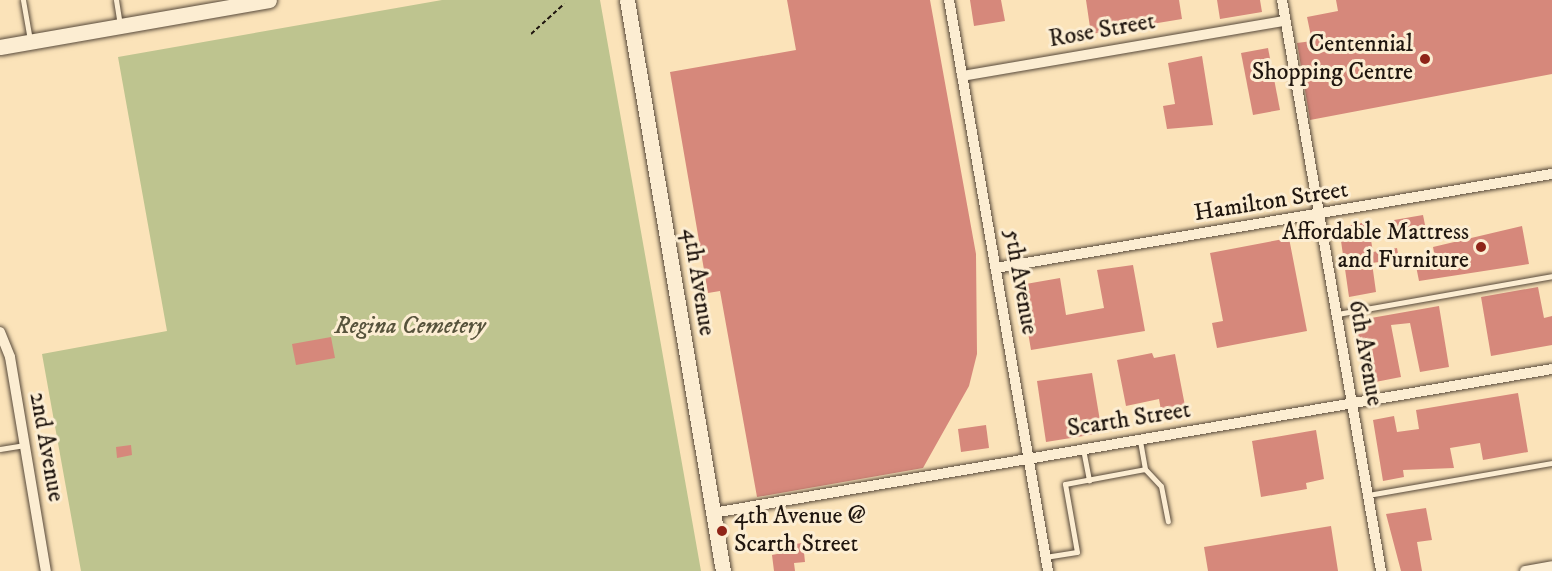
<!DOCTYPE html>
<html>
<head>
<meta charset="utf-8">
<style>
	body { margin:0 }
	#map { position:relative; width:1552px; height:571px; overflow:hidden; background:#fbe3b9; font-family:"IM FELL DW Pica",serif }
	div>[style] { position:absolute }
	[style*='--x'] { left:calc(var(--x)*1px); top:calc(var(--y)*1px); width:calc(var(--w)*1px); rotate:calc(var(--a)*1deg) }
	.green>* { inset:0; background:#bec48f }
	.building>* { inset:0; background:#d6887b }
	.path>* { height:2px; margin-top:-1px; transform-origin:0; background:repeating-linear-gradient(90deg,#20160f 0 4.5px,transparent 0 7.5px) }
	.roads { filter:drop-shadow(0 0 2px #57493a) drop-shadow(0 0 2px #57493a) }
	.service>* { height:5px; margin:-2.5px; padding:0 2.5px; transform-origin:2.5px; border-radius:2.5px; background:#fcedd2 }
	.minor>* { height:10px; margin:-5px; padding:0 5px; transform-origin:5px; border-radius:5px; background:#fcedd2 }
	.secondary>* { height:15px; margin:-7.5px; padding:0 7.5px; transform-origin:7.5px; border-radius:7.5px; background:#fcedd2 }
	.dots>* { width:16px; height:16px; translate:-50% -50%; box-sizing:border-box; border:3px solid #fcedd2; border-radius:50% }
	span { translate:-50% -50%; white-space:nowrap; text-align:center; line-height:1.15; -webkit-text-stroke:6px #fcedd2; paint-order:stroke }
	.street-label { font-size:24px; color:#20160f }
	.poi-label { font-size:24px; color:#20160f }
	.right { translate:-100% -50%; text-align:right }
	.left { translate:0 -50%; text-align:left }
	.park-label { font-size:24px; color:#57533c; font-style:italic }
</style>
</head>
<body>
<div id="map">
	<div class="green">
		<div style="clip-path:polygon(442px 0,600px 0,701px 571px,81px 571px,42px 354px,167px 331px,118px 57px)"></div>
	</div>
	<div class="building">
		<div style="clip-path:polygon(787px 0,930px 0,976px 254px,977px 354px,969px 386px,923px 468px,757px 497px,720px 291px,708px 293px,670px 72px,796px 50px)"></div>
		<div style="clip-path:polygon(970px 0,1001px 0,1005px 21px,974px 26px)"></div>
		<div style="clip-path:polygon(1086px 0,1179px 0,1182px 19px,1091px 34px)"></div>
		<div style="clip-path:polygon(1217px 0,1260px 0,1262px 12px,1220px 19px)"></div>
		<div style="clip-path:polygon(1336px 0,1552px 0,1552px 74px,1310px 120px,1297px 43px,1312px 41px,1307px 17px,1338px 11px)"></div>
		<div style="clip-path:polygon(1268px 48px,1280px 110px,1253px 115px,1241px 53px)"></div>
		<div style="clip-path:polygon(1202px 56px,1213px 125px,1167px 129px,1163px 106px,1175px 104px,1168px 63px)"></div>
		<div style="clip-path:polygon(1423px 215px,1426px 230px,1397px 235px,1394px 220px)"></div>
		<div style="clip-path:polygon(1368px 222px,1373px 252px,1397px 248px,1399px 259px,1372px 263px,1376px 292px,1349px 297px,1339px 227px)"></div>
		<div style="clip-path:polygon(1522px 226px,1529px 264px,1419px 281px,1416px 266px,1436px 263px,1433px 247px)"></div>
		<div style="clip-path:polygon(1289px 238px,1307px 331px,1217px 348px,1212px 323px,1223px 321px,1210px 253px)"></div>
		<div style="clip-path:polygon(1133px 265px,1145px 331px,1031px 350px,1020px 285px,1060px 278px,1066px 315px,1104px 308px,1097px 270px)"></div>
		<div style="clip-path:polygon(1538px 287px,1544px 318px,1552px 316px,1552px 345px,1491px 356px,1481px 297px)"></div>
		<div style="clip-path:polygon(1439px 306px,1449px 367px,1420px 372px,1410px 323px,1391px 325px,1401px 377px,1365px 384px,1354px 321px)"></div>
		<div style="clip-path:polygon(331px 337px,335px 358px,296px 365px,292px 344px)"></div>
		<div style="clip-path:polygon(1152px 353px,1154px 358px,1175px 354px,1186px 411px,1162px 416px,1159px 399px,1126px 406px,1117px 360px)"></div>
		<div style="clip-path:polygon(1092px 373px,1102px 433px,1046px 442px,1037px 381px)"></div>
		<div style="clip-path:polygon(1518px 393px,1528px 452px,1483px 460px,1480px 443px,1450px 448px,1454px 468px,1403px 470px,1404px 477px,1383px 481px,1373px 420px,1394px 416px,1397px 432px,1419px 429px,1416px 410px)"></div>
		<div style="clip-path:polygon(986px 425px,989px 448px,961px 452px,958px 429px)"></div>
		<div style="clip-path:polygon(1316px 430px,1324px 479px,1306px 483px,1307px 489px,1261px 497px,1252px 441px)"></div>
		<div style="clip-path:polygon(131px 445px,132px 455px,117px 458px,116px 447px)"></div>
		<div style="clip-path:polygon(1426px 508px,1432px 540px,1417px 542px,1422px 571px,1401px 571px,1386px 514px)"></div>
		<div style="clip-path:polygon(1331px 526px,1338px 571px,1208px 571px,1204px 547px)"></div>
		<div style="clip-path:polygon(803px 543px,805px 562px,794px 563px,795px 571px,774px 571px,772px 555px,787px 552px,786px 545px)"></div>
	</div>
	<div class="path">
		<div style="--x:531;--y:34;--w:45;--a:-42.3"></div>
	</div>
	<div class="roads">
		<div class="service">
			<div style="--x:23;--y:0;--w:41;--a:80.1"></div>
			<div style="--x:116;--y:0;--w:24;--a:81"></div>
			<div style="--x:1337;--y:314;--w:218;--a:-10"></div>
			<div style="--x:0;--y:449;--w:25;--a:-9"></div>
			<div style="--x:1083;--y:449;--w:32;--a:79"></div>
			<div style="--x:1145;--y:469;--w:23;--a:47"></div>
			<div style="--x:1161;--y:486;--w:36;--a:79"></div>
			<div style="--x:1368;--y:495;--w:187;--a:-9.9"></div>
			<div style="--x:1045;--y:557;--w:32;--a:-9"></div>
			<div style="--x:1077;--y:552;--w:69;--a:-100"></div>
			<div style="--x:1065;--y:484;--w:81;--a:-10.6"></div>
			<div style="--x:1145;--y:469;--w:29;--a:-100"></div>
		</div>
		<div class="minor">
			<div style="--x:949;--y:0;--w:580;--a:80.16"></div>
			<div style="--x:1282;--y:0;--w:580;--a:80.16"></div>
			<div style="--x:962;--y:76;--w:328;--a:-9.7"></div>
			<div style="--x:996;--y:268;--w:564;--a:-9.6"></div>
			<div style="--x:0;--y:332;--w:27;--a:68"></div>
			<div style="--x:10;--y:357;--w:217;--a:80.5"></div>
			<div style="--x:713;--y:513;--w:851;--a:-9.74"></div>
			<div style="--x:1525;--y:571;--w:27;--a:-10"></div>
		</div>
		<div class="secondary">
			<div style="--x:627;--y:0;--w:579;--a:80.46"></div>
			<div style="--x:0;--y:47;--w:273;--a:-9.9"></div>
		</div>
	</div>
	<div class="dots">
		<div style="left:1425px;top:59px;background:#8f2418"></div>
		<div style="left:1481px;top:247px;background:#8f2418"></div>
		<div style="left:722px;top:531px;background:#8f2418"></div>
	</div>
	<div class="street-label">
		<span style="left:1102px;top:31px;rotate:-10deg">Rose Street</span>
		<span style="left:1271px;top:202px;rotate:-9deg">Hamilton Street</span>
		<span style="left:698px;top:282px;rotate:81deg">4th Avenue</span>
		<span style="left:1020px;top:282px;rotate:80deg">5th Avenue</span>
		<span style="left:1365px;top:353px;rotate:80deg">6th Avenue</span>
		<span style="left:1129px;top:420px;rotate:-9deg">Scarth Street</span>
		<span style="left:46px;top:447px;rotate:80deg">2nd Avenue</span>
	</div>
	<div class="poi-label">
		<span class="right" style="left:1413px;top:59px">Centennial<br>Shopping Centre</span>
		<span class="right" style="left:1469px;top:247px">Affordable Mattress<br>and Furniture</span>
		<span class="left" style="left:734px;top:531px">4th Avenue @<br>Scarth Street</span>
	</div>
	<div class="park-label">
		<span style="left:410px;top:327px">Regina Cemetery</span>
	</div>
</div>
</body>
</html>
